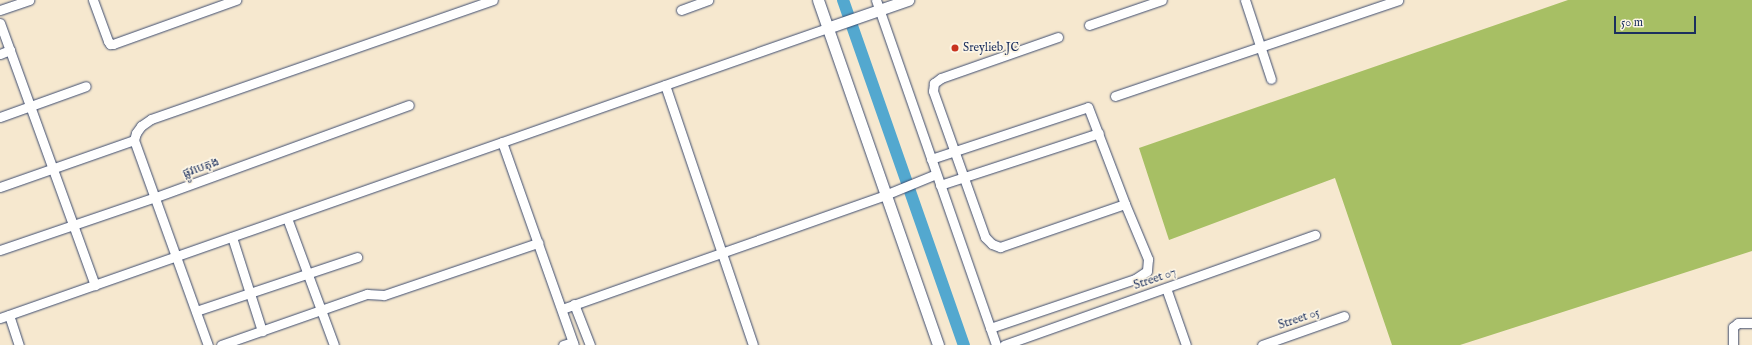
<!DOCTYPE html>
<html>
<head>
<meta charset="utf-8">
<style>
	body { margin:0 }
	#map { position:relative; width:1752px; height:345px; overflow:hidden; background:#f6e8cf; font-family:"IM FELL English","Noto Sans Khmer",serif }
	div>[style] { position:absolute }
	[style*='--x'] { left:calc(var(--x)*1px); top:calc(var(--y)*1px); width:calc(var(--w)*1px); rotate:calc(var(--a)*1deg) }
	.green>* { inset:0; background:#a7bf64 }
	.canal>* { height:12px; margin:-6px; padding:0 6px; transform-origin:6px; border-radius:6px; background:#53a8cf }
	.roads { filter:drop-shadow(0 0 1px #3c4b6f) drop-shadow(0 0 1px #3c4b6f) }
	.minor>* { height:9px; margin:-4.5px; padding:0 4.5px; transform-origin:4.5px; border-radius:4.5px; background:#fff }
	.tertiary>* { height:11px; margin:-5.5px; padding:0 5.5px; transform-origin:5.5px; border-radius:5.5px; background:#fff }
	.dots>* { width:11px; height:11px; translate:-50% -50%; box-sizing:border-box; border:2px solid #fcf5e5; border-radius:50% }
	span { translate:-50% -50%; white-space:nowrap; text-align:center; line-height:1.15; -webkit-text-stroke:3.5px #fcf5e5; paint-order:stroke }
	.poi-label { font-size:12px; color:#1b2f5e }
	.left { translate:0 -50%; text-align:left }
	.street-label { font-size:12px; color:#1b2f5e }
	.scale { position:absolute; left:1614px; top:16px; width:82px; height:18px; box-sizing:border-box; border:2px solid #1b2f5e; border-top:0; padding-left:5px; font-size:12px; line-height:14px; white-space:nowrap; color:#1b2f5e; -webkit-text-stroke:3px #fcf5e5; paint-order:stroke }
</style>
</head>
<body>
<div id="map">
	<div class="green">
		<div style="clip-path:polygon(1568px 0,1752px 0,1752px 251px,1460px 345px,1392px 345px,1335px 178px,1169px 240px,1139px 148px)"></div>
	</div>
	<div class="canal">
		<div style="--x:843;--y:0;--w:366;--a:70.7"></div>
	</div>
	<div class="roads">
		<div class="minor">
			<div style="--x:93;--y:0;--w:44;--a:69.9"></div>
			<div style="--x:108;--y:41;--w:4;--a:56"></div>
			<div style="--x:110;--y:44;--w:3;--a:0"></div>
			<div style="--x:113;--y:44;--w:131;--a:-19.7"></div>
			<div style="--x:876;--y:0;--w:365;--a:70.8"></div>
			<div style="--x:1245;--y:0;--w:83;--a:71.8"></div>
			<div style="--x:0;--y:10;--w:31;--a:-19"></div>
			<div style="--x:681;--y:10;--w:29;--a:-20"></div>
			<div style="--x:0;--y:23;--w:279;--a:70.1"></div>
			<div style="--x:1089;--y:25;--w:77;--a:-18.9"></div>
			<div style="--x:1058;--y:37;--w:124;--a:160.7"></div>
			<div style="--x:941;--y:78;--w:9;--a:144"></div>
			<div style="--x:934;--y:83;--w:8;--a:97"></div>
			<div style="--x:933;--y:91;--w:155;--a:70.4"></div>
			<div style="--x:985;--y:237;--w:10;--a:45"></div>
			<div style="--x:992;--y:244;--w:9;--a:21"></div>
			<div style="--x:1000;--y:247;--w:132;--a:-19"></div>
			<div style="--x:0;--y:54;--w:11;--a:-22"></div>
			<div style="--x:665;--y:85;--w:274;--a:71.3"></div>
			<div style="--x:1115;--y:96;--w:299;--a:-18.7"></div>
			<div style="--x:0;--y:117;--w:91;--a:-19.8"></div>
			<div style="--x:134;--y:140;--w:218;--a:70.2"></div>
			<div style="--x:502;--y:142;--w:215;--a:70.5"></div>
			<div style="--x:931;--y:159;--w:165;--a:-18.3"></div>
			<div style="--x:1088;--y:107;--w:104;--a:69.1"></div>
			<div style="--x:1125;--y:204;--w:60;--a:67.3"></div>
			<div style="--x:1148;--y:259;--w:12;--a:95"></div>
			<div style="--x:1147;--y:271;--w:14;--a:146"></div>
			<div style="--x:1135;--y:279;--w:153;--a:161.3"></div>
			<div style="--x:940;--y:185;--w:167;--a:-18.1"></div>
			<div style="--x:0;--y:187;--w:142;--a:-19.3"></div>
			<div style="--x:134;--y:140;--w:7;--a:-74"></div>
			<div style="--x:136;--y:133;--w:9;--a:-54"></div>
			<div style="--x:141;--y:126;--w:12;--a:-35"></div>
			<div style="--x:151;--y:119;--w:362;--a:-19.2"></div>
			<div style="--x:287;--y:218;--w:135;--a:69.7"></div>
			<div style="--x:232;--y:237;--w:99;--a:72.3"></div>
			<div style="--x:0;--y:250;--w:165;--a:-18.8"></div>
			<div style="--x:156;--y:197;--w:269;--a:-20"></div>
			<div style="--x:1166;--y:288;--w:60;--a:70.7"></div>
			<div style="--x:574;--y:304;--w:44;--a:68.7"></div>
			<div style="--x:562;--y:309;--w:343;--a:-19.4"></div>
			<div style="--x:885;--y:195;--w:55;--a:-22.4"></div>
			<div style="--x:196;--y:311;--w:170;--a:-18.5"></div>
			<div style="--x:9;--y:315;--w:32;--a:72"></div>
			<div style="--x:0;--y:318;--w:876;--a:-19.32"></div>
			<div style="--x:221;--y:345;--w:155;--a:-19.3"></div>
			<div style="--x:367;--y:294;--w:17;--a:3"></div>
			<div style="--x:384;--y:295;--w:163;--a:-18.7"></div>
			<div style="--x:563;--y:345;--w:10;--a:-17"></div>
			<div style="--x:1004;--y:345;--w:330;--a:-19.5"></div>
			<div style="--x:1262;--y:345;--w:87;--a:-19.5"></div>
			<div style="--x:1733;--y:345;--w:18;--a:-90"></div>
			<div style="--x:1733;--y:327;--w:6;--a:-39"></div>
			<div style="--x:1738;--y:323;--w:14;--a:0"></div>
		</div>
		<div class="tertiary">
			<div style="--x:818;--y:0;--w:365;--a:70.8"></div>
			<div style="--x:827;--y:28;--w:86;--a:-19.1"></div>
		</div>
	</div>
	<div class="dots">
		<div style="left:955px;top:48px;background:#c8321e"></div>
	</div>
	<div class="poi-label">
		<span class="left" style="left:963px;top:48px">Sreylieb JC</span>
	</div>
	<div class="street-label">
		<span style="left:201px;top:168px;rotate:-20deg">ផ្លូវបេតុង</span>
		<span style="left:1155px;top:279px;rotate:-19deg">Street 07</span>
		<span style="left:1299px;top:319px;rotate:-19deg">Street 05</span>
	</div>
	<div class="scale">50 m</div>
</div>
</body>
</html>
